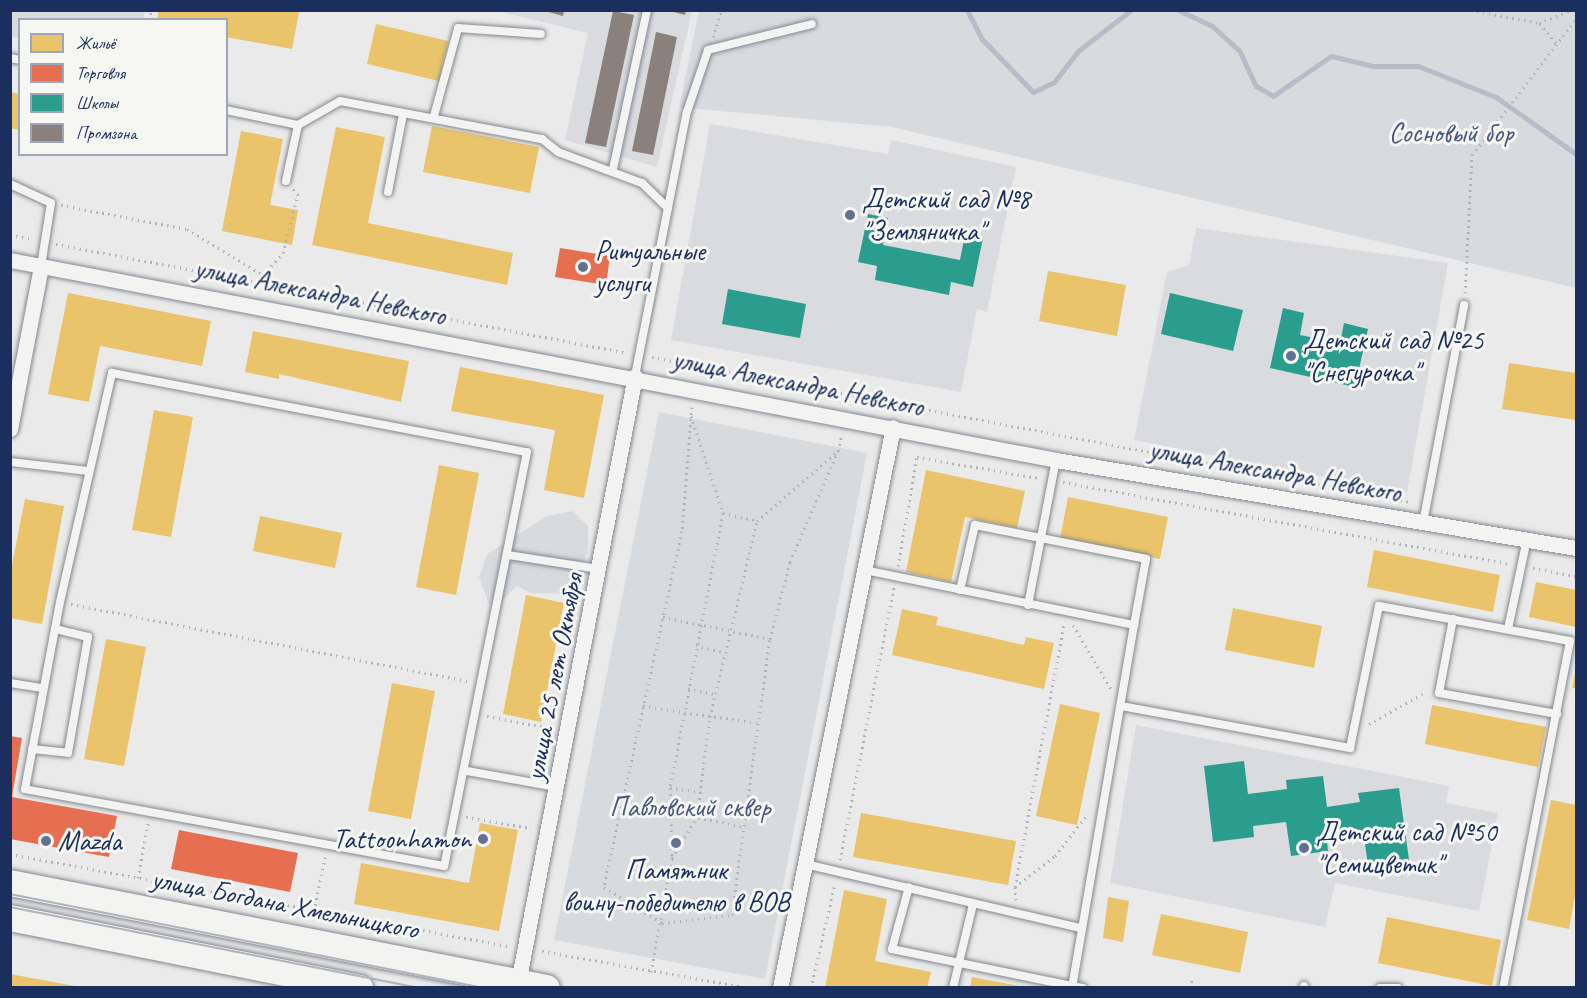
<!DOCTYPE html>
<html>
<head>
<meta charset="utf-8">
<style>
	body { margin:0 }
	#map { position:relative; width:1587px; height:998px; overflow:hidden; background:#e9eae9; font-family:Caveat,sans-serif }
	div>[style] { position:absolute }
	[style*='--x'] { left:calc(var(--x)*1px); top:calc(var(--y)*1px); width:calc(var(--w)*1px); rotate:calc(var(--a)*1deg) }
	.built>* { inset:0; background:#d9dbde }
	.green>* { inset:0; background:#d8dbde }
	.homes>* { inset:0; background:#e9c46a }
	.shops>* { inset:0; background:#e76f51 }
	.schools>* { inset:0; background:#2a9d8f }
	.industry>* { inset:0; background:#8a817c }
	.stream>* { height:5px; margin:-2.5px; padding:0 2.5px; transform-origin:2.5px; border-radius:2.5px; background:#b7bdc8 }
	.path>* { height:3px; margin-top:-1.5px; transform-origin:0; background:repeating-linear-gradient(90deg,#b0b3b8 0 1.5px,transparent 0 6px) }
	.roads { filter:drop-shadow(0 0 2px #848890) drop-shadow(0 0 2px #848890) }
	.lane>* { height:8px; margin:-4px; padding:0 4px; transform-origin:4px; border-radius:4px; background:#f3f3f2 }
	.street>* { height:15px; margin:-7.5px; padding:0 7.5px; transform-origin:7.5px; border-radius:7.5px; background:#f3f3f2 }
	.highway>* { height:26px; margin:-13px; padding:0 13px; transform-origin:13px; border-radius:13px; background:#f3f3f2 }
	.tram>* { height:1.5px; margin:-0.75px; padding:0 0.75px; transform-origin:0.75px; border-radius:0.75px; background:#b0b3b8 }
	.dots>* { width:16px; height:16px; translate:-50% -50%; box-sizing:border-box; border:3px solid #f6f6f2; border-radius:50% }
	span { translate:-50% -50%; white-space:nowrap; text-align:center; line-height:1.15; -webkit-text-stroke:6px #f6f6f2; paint-order:stroke }
	.park-label { font-size:28px; color:#47577c }
	.poi-label { font-size:28px; color:#1b2f5e }
	.left { translate:0 -50%; text-align:left }
	.right { translate:-100% -50%; text-align:right }
	.street-label { font-size:28px; color:#1b2f5e }
	.frame { position:absolute; inset:0; border:12px solid #1b2f5e; pointer-events:none }
	.legend { position:absolute; left:18px; top:18px; width:210px; height:138px; box-sizing:border-box; background:#f6f6f2; border:2px solid #9ea6b7; margin:0; padding:8px 10px; list-style:none; font-size:18px; color:#1b2f5e }
	.legend li { display:flex; align-items:center; gap:12px; height:30px }
	.legend b { width:30px; border:2px solid #9ea6b7 }
</style>
</head>
<body>
<div id="map">
	<div class="built">
		<div style="clip-path:polygon(498px 11px,692px 11px,657px 167px,565px 140px,588px 33px)"></div>
		<div style="clip-path:polygon(710px 124px,888px 154px,891px 140px,1016px 167px,987px 312px,977px 309px,961px 392px,671px 340px)"></div>
		<div style="clip-path:polygon(1196px 228px,1448px 263px,1407px 493px,1134px 440px,1167px 272px,1189px 265px)"></div>
		<div style="clip-path:polygon(1136px 725px,1449px 786px,1446px 803px,1498px 813px,1479px 911px,1335px 883px,1325px 927px,1110px 883px)"></div>
	</div>
	<div class="green">
		<div style="clip-path:polygon(10px 11px,11px 10px,145px 11px,143px 19px,20px 20px,19px 38px,11px 36px)"></div>
		<div style="clip-path:polygon(699px 11px,1576px 11px,1576px 288px,892px 127px,679px 107px)"></div>
		<div style="clip-path:polygon(659px 412px,867px 453px,765px 979px,554px 940px)"></div>
		<div style="clip-path:polygon(573px 511px,588px 526px,588px 550px,574px 594px,531px 593px,517px 586px,496px 606px,489px 604px,479px 577px,487px 554px,547px 516px)"></div>
	</div>
	<div class="homes">
		<div style="clip-path:polygon(159px 10px,293px 10px,299px 12px,292px 49px,226px 37px,226px 20px,157px 20px)"></div>
		<div style="clip-path:polygon(376px 24px,448px 41px,439px 81px,367px 64px)"></div>
		<div style="clip-path:polygon(10px 92px,20px 94px,20px 130px,10px 128px)"></div>
		<div style="clip-path:polygon(432px 126px,539px 147px,530px 193px,423px 172px)"></div>
		<div style="clip-path:polygon(336px 127px,385px 137px,368px 223px,513px 253px,507px 285px,312px 245px)"></div>
		<div style="clip-path:polygon(241px 131px,283px 139px,270px 205px,298px 210px,292px 245px,222px 231px)"></div>
		<div style="clip-path:polygon(1048px 271px,1126px 285px,1117px 336px,1039px 321px)"></div>
		<div style="clip-path:polygon(68px 293px,211px 321px,202px 366px,100px 346px,89px 402px,48px 394px)"></div>
		<div style="clip-path:polygon(253px 331px,409px 361px,401px 402px,279px 374px,279px 379px,245px 372px)"></div>
		<div style="clip-path:polygon(1509px 363px,1576px 373px,1576px 420px,1502px 409px)"></div>
		<div style="clip-path:polygon(460px 367px,604px 395px,584px 498px,544px 490px,555px 430px,451px 411px)"></div>
		<div style="clip-path:polygon(154px 410px,193px 417px,171px 537px,132px 530px)"></div>
		<div style="clip-path:polygon(439px 465px,479px 473px,456px 595px,416px 587px)"></div>
		<div style="clip-path:polygon(926px 470px,1025px 491px,1017px 528px,965px 517px,951px 582px,906px 572px)"></div>
		<div style="clip-path:polygon(1068px 497px,1168px 517px,1160px 559px,1060px 539px)"></div>
		<div style="clip-path:polygon(25px 499px,64px 506px,42px 624px,10px 618px,10px 575px)"></div>
		<div style="clip-path:polygon(260px 516px,342px 533px,335px 568px,253px 551px)"></div>
		<div style="clip-path:polygon(1374px 550px,1500px 575px,1493px 612px,1367px 587px)"></div>
		<div style="clip-path:polygon(1536px 582px,1576px 590px,1576px 627px,1529px 617px)"></div>
		<div style="clip-path:polygon(526px 595px,564px 603px,541px 722px,503px 714px)"></div>
		<div style="clip-path:polygon(1233px 608px,1322px 626px,1314px 668px,1225px 650px)"></div>
		<div style="clip-path:polygon(902px 609px,938px 617px,936px 625px,1024px 645px,1026px 637px,1054px 643px,1044px 689px,892px 655px)"></div>
		<div style="clip-path:polygon(106px 639px,146px 647px,124px 766px,84px 759px)"></div>
		<div style="clip-path:polygon(1575px 673px,1576px 673px,1576px 688px,1572px 688px)"></div>
		<div style="clip-path:polygon(392px 683px,435px 691px,411px 819px,368px 811px)"></div>
		<div style="clip-path:polygon(1060px 704px,1100px 713px,1077px 825px,1036px 816px)"></div>
		<div style="clip-path:polygon(1432px 705px,1546px 727px,1538px 767px,1425px 744px)"></div>
		<div style="clip-path:polygon(1551px 800px,1576px 805px,1576px 890px,1569px 929px,1527px 920px)"></div>
		<div style="clip-path:polygon(861px 813px,1016px 841px,1008px 885px,853px 857px)"></div>
		<div style="clip-path:polygon(480px 823px,518px 830px,499px 931px,354px 904px,361px 863px,469px 883px)"></div>
		<div style="clip-path:polygon(844px 890px,887px 899px,875px 961px,931px 972px,927px 988px,825px 988px)"></div>
		<div style="clip-path:polygon(1108px 897px,1129px 901px,1123px 942px,1103px 938px)"></div>
		<div style="clip-path:polygon(1161px 914px,1248px 932px,1240px 973px,1152px 955px)"></div>
		<div style="clip-path:polygon(1387px 917px,1501px 940px,1492px 986px,1378px 963px)"></div>
		<div style="clip-path:polygon(10px 974px,75px 986px,75px 988px,10px 988px)"></div>
		<div style="clip-path:polygon(972px 977px,1019px 986px,1019px 988px,970px 988px)"></div>
	</div>
	<div class="shops">
		<div style="clip-path:polygon(560px 248px,610px 256px,606px 285px,555px 277px)"></div>
		<div style="clip-path:polygon(10px 736px,22px 738px,12px 797px,117px 816px,109px 857px,10px 839px)"></div>
		<div style="clip-path:polygon(179px 830px,298px 853px,290px 892px,171px 869px)"></div>
	</div>
	<div class="schools">
		<div style="clip-path:polygon(868px 214px,888px 218px,883px 245px,960px 260px,965px 235px,983px 238px,973px 287px,951px 282px,949px 295px,875px 280px,877px 266px,858px 262px)"></div>
		<div style="clip-path:polygon(728px 289px,806px 304px,800px 338px,722px 324px)"></div>
		<div style="clip-path:polygon(1170px 293px,1243px 310px,1233px 351px,1161px 334px)"></div>
		<div style="clip-path:polygon(1283px 308px,1304px 313px,1300px 335px,1340px 343px,1344px 323px,1368px 329px,1355px 387px,1270px 368px)"></div>
		<div style="clip-path:polygon(1244px 761px,1248px 794px,1287px 789px,1286px 780px,1323px 776px,1327px 807px,1360px 802px,1358px 793px,1399px 788px,1410px 867px,1369px 872px,1364px 837px,1327px 842px,1328px 851px,1291px 856px,1286px 822px,1253px 826px,1254px 837px,1213px 842px,1204px 766px)"></div>
	</div>
	<div class="industry">
		<div style="clip-path:polygon(541px 10px,564px 10px,563px 16px)"></div>
		<div style="clip-path:polygon(666px 10px,686px 10px,685px 15px)"></div>
		<div style="clip-path:polygon(613px 11px,634px 15px,606px 147px,585px 143px)"></div>
		<div style="clip-path:polygon(656px 32px,677px 37px,653px 155px,632px 151px)"></div>
	</div>
	<div class="stream">
		<div style="--x:967;--y:10;--w:33;--a:63"></div>
		<div style="--x:982;--y:39;--w:74;--a:46.1"></div>
		<div style="--x:1033;--y:92;--w:23;--a:-25"></div>
		<div style="--x:1054;--y:82;--w:39;--a:-52"></div>
		<div style="--x:1078;--y:51;--w:67;--a:-37.7"></div>
		<div style="--x:1178;--y:10;--w:38;--a:25"></div>
		<div style="--x:1212;--y:26;--w:36;--a:42"></div>
		<div style="--x:1239;--y:50;--w:40;--a:65"></div>
		<div style="--x:1256;--y:86;--w:20;--a:30"></div>
		<div style="--x:1273;--y:96;--w:70;--a:-34.6"></div>
		<div style="--x:1331;--y:56;--w:43;--a:13.4"></div>
		<div style="--x:1373;--y:66;--w:45;--a:0"></div>
		<div style="--x:1418;--y:66;--w:84;--a:21.7"></div>
		<div style="--x:1496;--y:97;--w:98;--a:35.5"></div>
	</div>
	<div class="path">
		<div style="--x:1471;--y:10;--w:69;--a:10.8"></div>
		<div style="--x:149;--y:20;--w:10;--a:-79"></div>
		<div style="--x:713;--y:37;--w:28;--a:-72"></div>
		<div style="--x:1556;--y:43;--w:26;--a:-130"></div>
		<div style="--x:1539;--y:23;--w:35;--a:-22"></div>
		<div style="--x:61;--y:205;--w:128;--a:10.8"></div>
		<div style="--x:187;--y:229;--w:89;--a:31.2"></div>
		<div style="--x:263;--y:275;--w:8;--a:113"></div>
		<div style="--x:10;--y:235;--w:22;--a:10"></div>
		<div style="--x:56;--y:244;--w:582;--a:10.79"></div>
		<div style="--x:263;--y:275;--w:30;--a:-48"></div>
		<div style="--x:283;--y:253;--w:60;--a:-75.5"></div>
		<div style="--x:298;--y:195;--w:8;--a:-130"></div>
		<div style="--x:1465;--y:293;--w:138;--a:-87.1"></div>
		<div style="--x:1472;--y:155;--w:171;--a:-52.6"></div>
		<div style="--x:652;--y:357;--w:773;--a:10.82"></div>
		<div style="--x:692;--y:407;--w:124;--a:94.6"></div>
		<div style="--x:682;--y:531;--w:364;--a:102.4"></div>
		<div style="--x:604;--y:887;--w:68;--a:31.8"></div>
		<div style="--x:662;--y:923;--w:70;--a:-6.5"></div>
		<div style="--x:732;--y:915;--w:279;--a:-82.2"></div>
		<div style="--x:770;--y:639;--w:80;--a:-75.4"></div>
		<div style="--x:790;--y:562;--w:121;--a:-66.6"></div>
		<div style="--x:691;--y:416;--w:102;--a:71.7"></div>
		<div style="--x:723;--y:513;--w:35;--a:13"></div>
		<div style="--x:757;--y:521;--w:107;--a:-40.8"></div>
		<div style="--x:838;--y:451;--w:16;--a:-76"></div>
		<div style="--x:1063;--y:482;--w:452;--a:10.4"></div>
		<div style="--x:723;--y:513;--w:280;--a:100.9"></div>
		<div style="--x:670;--y:788;--w:70;--a:88.4"></div>
		<div style="--x:672;--y:858;--w:48;--a:-58.6"></div>
		<div style="--x:697;--y:817;--w:101;--a:-82.6"></div>
		<div style="--x:710;--y:717;--w:202;--a:-76.5"></div>
		<div style="--x:898;--y:566;--w:111;--a:-80.1"></div>
		<div style="--x:917;--y:457;--w:124;--a:9.8"></div>
		<div style="--x:1533;--y:568;--w:44;--a:10.5"></div>
		<div style="--x:71;--y:604;--w:404;--a:11"></div>
		<div style="--x:663;--y:617;--w:109;--a:11.6"></div>
		<div style="--x:1073;--y:625;--w:74;--a:59.3"></div>
		<div style="--x:696;--y:645;--w:30;--a:15"></div>
		<div style="--x:688;--y:689;--w:27;--a:10"></div>
		<div style="--x:643;--y:706;--w:116;--a:8.4"></div>
		<div style="--x:487;--y:716;--w:64;--a:10.8"></div>
		<div style="--x:1369;--y:724;--w:65;--a:-29.3"></div>
		<div style="--x:670;--y:788;--w:31;--a:7"></div>
		<div style="--x:622;--y:802;--w:126;--a:11.5"></div>
		<div style="--x:466;--y:817;--w:66;--a:9.6"></div>
		<div style="--x:10;--y:854;--w:506;--a:10.47"></div>
		<div style="--x:840;--y:860;--w:278;--a:-78.8"></div>
		<div style="--x:138;--y:878;--w:56;--a:-79.7"></div>
		<div style="--x:1015;--y:887;--w:268;--a:-79.4"></div>
		<div style="--x:1016;--y:900;--w:13;--a:-94"></div>
		<div style="--x:1015;--y:887;--w:51;--a:-37.8"></div>
		<div style="--x:1055;--y:856;--w:52;--a:-52"></div>
		<div style="--x:314;--y:911;--w:55;--a:-78.5"></div>
		<div style="--x:542;--y:951;--w:211;--a:10.1"></div>
		<div style="--x:651;--y:972;--w:116;--a:-79.6"></div>
		<div style="--x:811;--y:988;--w:107;--a:-77"></div>
		<div style="--x:1191;--y:988;--w:10;--a:-84"></div>
	</div>
	<div class="roads">
		<div class="lane">
			<div style="--x:10;--y:58;--w:10;--a:11"></div>
			<div style="--x:226;--y:110;--w:74;--a:11.8"></div>
			<div style="--x:434;--y:116;--w:91;--a:-74.7"></div>
			<div style="--x:458;--y:28;--w:83;--a:4.1"></div>
			<div style="--x:613;--y:169;--w:163;--a:-77.9"></div>
			<div style="--x:286;--y:181;--w:57;--a:-77.9"></div>
			<div style="--x:298;--y:125;--w:48;--a:-29.7"></div>
			<div style="--x:340;--y:101;--w:206;--a:10.7"></div>
			<div style="--x:542;--y:139;--w:21;--a:39"></div>
			<div style="--x:558;--y:152;--w:90;--a:20.3"></div>
			<div style="--x:642;--y:183;--w:36;--a:44"></div>
			<div style="--x:10;--y:184;--w:45;--a:24.9"></div>
			<div style="--x:51;--y:203;--w:64;--a:99"></div>
			<div style="--x:388;--y:192;--w:79;--a:-79.1"></div>
			<div style="--x:112;--y:373;--w:422;--a:10.8"></div>
			<div style="--x:527;--y:452;--w:422;--a:101.3"></div>
			<div style="--x:444;--y:866;--w:426;--a:-169.6"></div>
			<div style="--x:25;--y:789;--w:190;--a:-79.4"></div>
			<div style="--x:60;--y:602;--w:235;--a:-77.2"></div>
			<div style="--x:635;--y:376;--w:269;--a:-78.9"></div>
			<div style="--x:687;--y:112;--w:65;--a:-71.3"></div>
			<div style="--x:708;--y:50;--w:107;--a:-14"></div>
			<div style="--x:10;--y:462;--w:79;--a:6.6"></div>
			<div style="--x:1423;--y:523;--w:222;--a:-79.3"></div>
			<div style="--x:508;--y:555;--w:91;--a:8.8"></div>
			<div style="--x:864;--y:570;--w:276;--a:11.5"></div>
			<div style="--x:1134;--y:625;--w:366;--a:99.7"></div>
			<div style="--x:1072;--y:986;--w:184;--a:-168.4"></div>
			<div style="--x:892;--y:949;--w:64;--a:-74.7"></div>
			<div style="--x:960;--y:590;--w:67;--a:-77"></div>
			<div style="--x:975;--y:525;--w:174;--a:11.2"></div>
			<div style="--x:1146;--y:559;--w:67;--a:100.3"></div>
			<div style="--x:1028;--y:605;--w:148;--a:-79.1"></div>
			<div style="--x:1453;--y:619;--w:75;--a:100.7"></div>
			<div style="--x:1439;--y:693;--w:120;--a:10.1"></div>
			<div style="--x:1508;--y:629;--w:92;--a:-78.1"></div>
			<div style="--x:10;--y:683;--w:33;--a:9"></div>
			<div style="--x:1121;--y:706;--w:233;--a:10.4"></div>
			<div style="--x:1350;--y:748;--w:145;--a:-78.5"></div>
			<div style="--x:1379;--y:606;--w:194;--a:10.4"></div>
			<div style="--x:1570;--y:641;--w:353;--a:100.9"></div>
			<div style="--x:32;--y:749;--w:36;--a:6"></div>
			<div style="--x:68;--y:753;--w:118;--a:-80.2"></div>
			<div style="--x:88;--y:637;--w:34;--a:-166"></div>
			<div style="--x:467;--y:771;--w:91;--a:10.1"></div>
			<div style="--x:805;--y:864;--w:282;--a:13.1"></div>
			<div style="--x:1072;--y:986;--w:11;--a:10"></div>
			<div style="--x:953;--y:988;--w:86;--a:-76.6"></div>
			<div style="--x:1304;--y:988;--w:2;--a:-90"></div>
			<div style="--x:1380;--y:988;--w:18;--a:0"></div>
		</div>
		<div class="street">
			<div style="--x:10;--y:260;--w:1065;--a:10.82"></div>
			<div style="--x:1056;--y:460;--w:527;--a:9.61"></div>
			<div style="--x:10;--y:429;--w:166;--a:-79.2"></div>
			<div style="--x:517;--y:988;--w:623;--a:-79.09"></div>
			<div style="--x:780;--y:988;--w:572;--a:-78.61"></div>
		</div>
		<div class="highway">
			<div style="--x:10;--y:883;--w:547;--a:11.06"></div>
			<div style="--x:10;--y:918;--w:357;--a:11.3"></div>
		</div>
	</div>
	<div class="tram">
		<div style="--x:10;--y:894;--w:483;--a:11.2"></div>
		<div style="--x:10;--y:907;--w:417;--a:11.2"></div>
	</div>
	<div class="dots">
		<div style="left:850px;top:215px;background:#63708f"></div>
		<div style="left:583px;top:267px;background:#63708f"></div>
		<div style="left:1291px;top:356px;background:#63708f"></div>
		<div style="left:483px;top:839px;background:#63708f"></div>
		<div style="left:46px;top:841px;background:#63708f"></div>
		<div style="left:676px;top:843px;background:#63708f"></div>
		<div style="left:1304px;top:848px;background:#63708f"></div>
	</div>
	<div class="park-label">
		<span style="left:1451px;top:133px">Сосновый бор</span>
		<span style="left:690px;top:807px">Павловский сквер</span>
	</div>
	<div class="poi-label">
		<span class="left" style="left:862px;top:215px">Детский сад №8<br>"Земляничка"</span>
		<span class="left" style="left:595px;top:267px">Ритуальные<br>услуги</span>
		<span class="left" style="left:1303px;top:356px">Детский сад №25<br>"Снегурочка"</span>
		<span class="left" style="left:1316px;top:848px">Детский сад №50<br>"Семицветик"</span>
		<span class="right" style="left:471px;top:839px">Tattoonhamon</span>
		<span class="left" style="left:58px;top:841px">Mazda</span>
		<span style="left:676px;top:886px">Памятник<br>воину-победителю в ВОВ</span>
	</div>
	<div class="street-label">
		<span style="left:320px;top:292px;rotate:11deg">улица Александра Невского</span>
		<span style="left:798px;top:383px;rotate:11deg">улица Александра Невского</span>
		<span style="left:1275px;top:471px;rotate:10deg">улица Александра Невского</span>
		<span style="left:554px;top:677px;rotate:-79deg">улица 25 лет Октября</span>
		<span style="left:285px;top:904px;rotate:11deg">улица Богдана Хмельницкого</span>
	</div>
	<div class="frame"></div>
	<ul class="legend">
	<li><b style="height:16px;background:#e9c46a"></b>Жильё</li>
	<li><b style="height:16px;background:#e76f51"></b>Торговля</li>
	<li><b style="height:16px;background:#2a9d8f"></b>Школы</li>
	<li><b style="height:16px;background:#8a817c"></b>Промзона</li>
	</ul>
</div>
</body>
</html>
